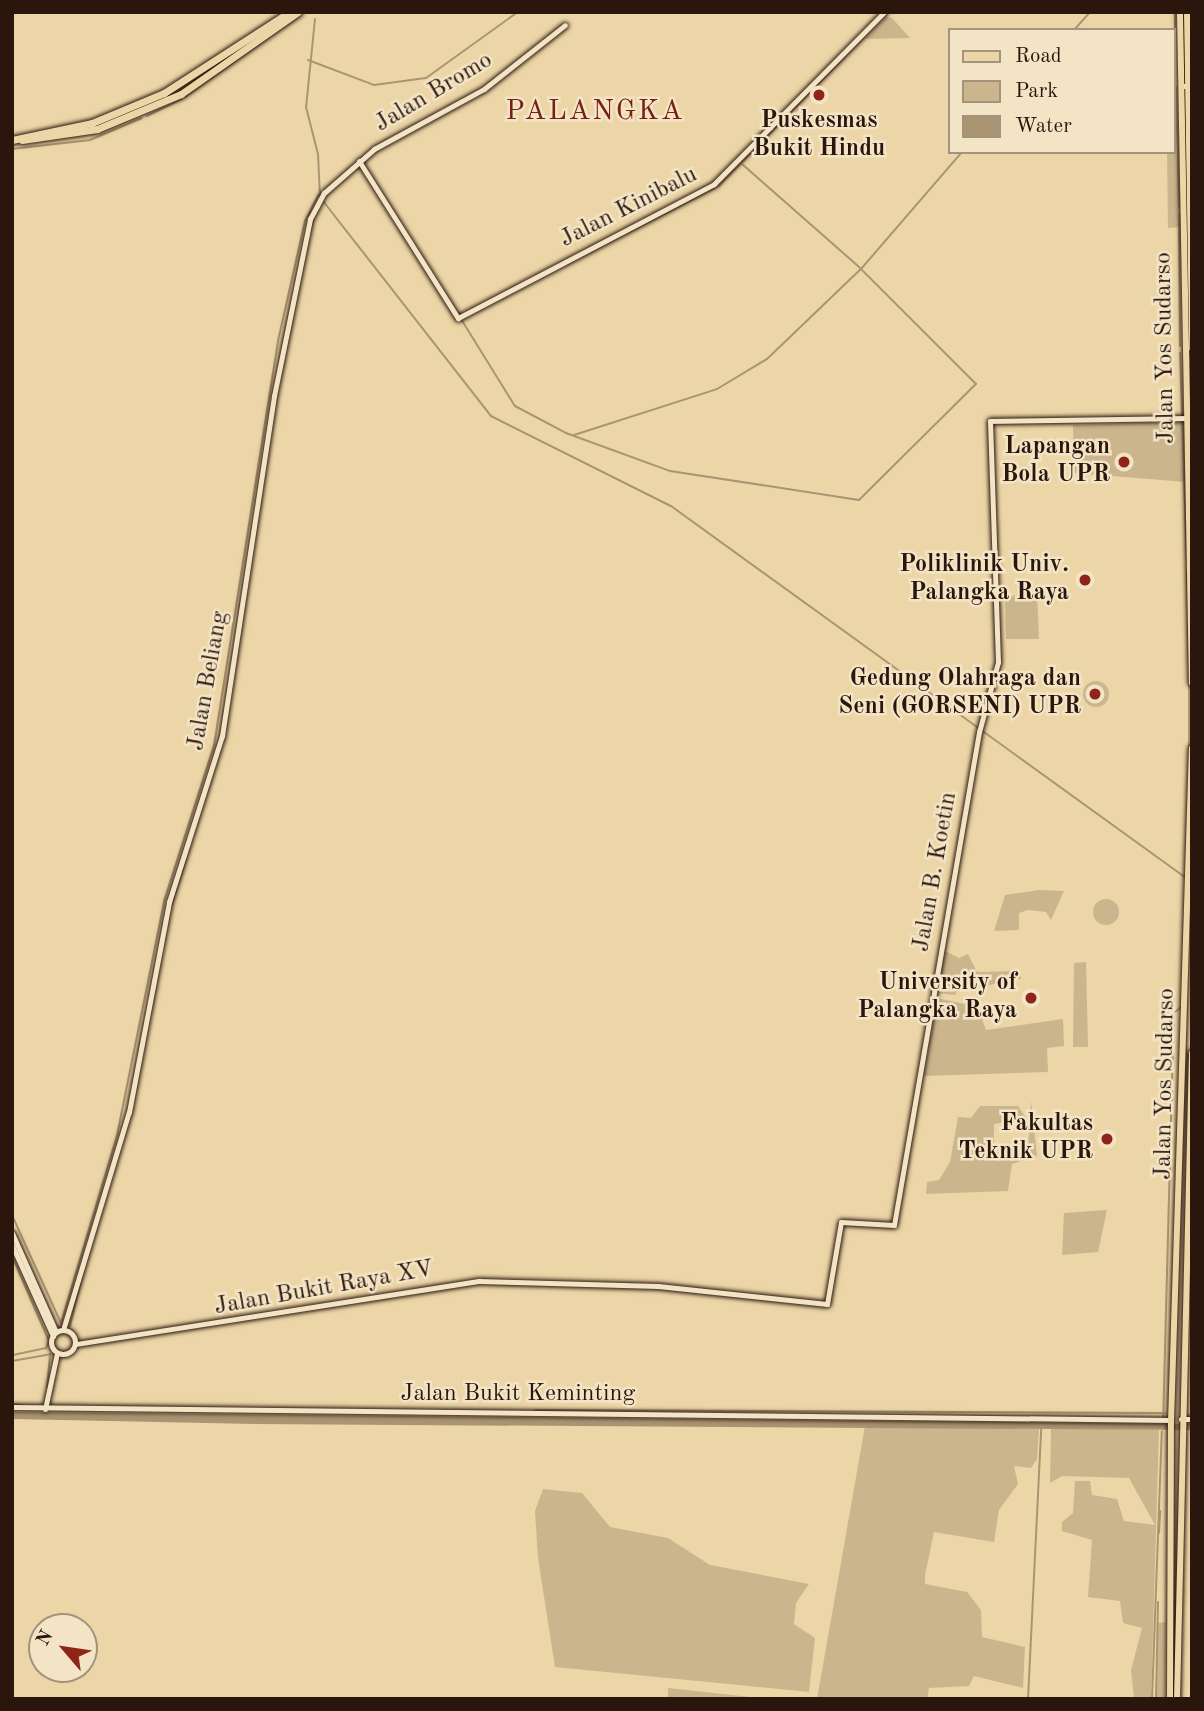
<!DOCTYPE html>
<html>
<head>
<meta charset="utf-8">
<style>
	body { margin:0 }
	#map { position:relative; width:1204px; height:1711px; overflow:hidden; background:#ecd6a7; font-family:"Old Standard TT",serif }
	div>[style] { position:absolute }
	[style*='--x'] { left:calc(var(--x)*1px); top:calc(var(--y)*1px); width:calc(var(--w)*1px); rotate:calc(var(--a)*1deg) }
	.green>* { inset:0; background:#cbb58d }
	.round { border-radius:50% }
	.water>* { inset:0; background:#aa9573 }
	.stream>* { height:2px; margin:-1px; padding:0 1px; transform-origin:1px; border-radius:1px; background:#aa9573 }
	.roads { filter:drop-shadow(0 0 2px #2a160d) drop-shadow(0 0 2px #2a160d) }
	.secondary>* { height:5px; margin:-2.5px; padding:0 2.5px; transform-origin:2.5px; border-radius:2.5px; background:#f3e4c6 }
	.secondary>.ring { margin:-2.5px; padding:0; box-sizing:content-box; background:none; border:5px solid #f3e4c6; border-radius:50% }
	.primary>* { height:6px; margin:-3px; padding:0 3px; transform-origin:3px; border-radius:3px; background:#ecd6a7 }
	.highway>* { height:7px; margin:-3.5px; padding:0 3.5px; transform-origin:3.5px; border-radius:3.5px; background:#ecd6a7 }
	.dots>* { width:19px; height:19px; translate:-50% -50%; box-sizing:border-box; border:4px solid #f3e4c6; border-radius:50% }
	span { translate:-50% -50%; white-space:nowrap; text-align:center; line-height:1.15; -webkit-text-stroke:5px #f3e4c6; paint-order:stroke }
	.street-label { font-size:24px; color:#2a160d }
	.poi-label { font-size:24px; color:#2a160d; font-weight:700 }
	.right { translate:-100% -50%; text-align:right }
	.quarter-label { font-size:28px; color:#7a1f14; letter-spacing:2px }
	.frame { position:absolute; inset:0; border:14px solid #2a160d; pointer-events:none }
	.legend { position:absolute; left:948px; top:28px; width:228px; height:126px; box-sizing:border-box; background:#f3e4c6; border:2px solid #a3927c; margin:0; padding:9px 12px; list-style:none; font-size:21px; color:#2a160d }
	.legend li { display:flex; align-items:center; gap:14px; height:35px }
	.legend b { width:35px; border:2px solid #a3927c }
	.north { position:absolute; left:28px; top:1613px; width:70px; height:70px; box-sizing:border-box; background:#f3e4c6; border:2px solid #a3927c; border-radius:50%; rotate:299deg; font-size:19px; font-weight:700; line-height:28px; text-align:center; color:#2a160d }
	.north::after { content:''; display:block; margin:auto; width:24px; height:32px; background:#8f2418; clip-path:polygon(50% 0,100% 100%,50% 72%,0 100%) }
</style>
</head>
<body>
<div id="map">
	<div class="green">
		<div style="clip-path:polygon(886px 17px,892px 18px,910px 38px,865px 39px)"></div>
		<div style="clip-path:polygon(1174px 120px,1181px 227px,1168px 228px,1167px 152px,1174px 152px)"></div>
		<div style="clip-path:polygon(1185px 422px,1186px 482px,1074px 473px,1073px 425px)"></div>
		<div style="clip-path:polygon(1037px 594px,1039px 639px,1006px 639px,1005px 596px)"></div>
		<div class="round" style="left:1083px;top:681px;width:26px;height:26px"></div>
		<div style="clip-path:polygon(1039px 890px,1064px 891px,1051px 920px,1046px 912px,1028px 910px,1019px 913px,1019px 930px,994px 931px,1005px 895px)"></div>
		<div class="round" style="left:1093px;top:899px;width:26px;height:26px"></div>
		<div style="clip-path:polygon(945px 951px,959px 958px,968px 954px,977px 972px,1020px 971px,1021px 979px,979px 987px,964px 982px,955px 995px,936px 993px)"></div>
		<div style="clip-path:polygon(1086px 962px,1088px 1047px,1073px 1047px,1074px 963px)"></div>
		<div style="clip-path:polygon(937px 998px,978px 1007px,986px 1030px,1063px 1019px,1064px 1046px,1047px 1048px,1048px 1072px,924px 1076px)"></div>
		<div style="clip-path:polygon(1031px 1101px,1037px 1156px,1012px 1164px,1008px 1191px,926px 1194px,927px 1182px,939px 1180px,950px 1162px,958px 1117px,971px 1118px,980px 1106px,1018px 1106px,1026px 1118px,994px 1124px,994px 1152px,1028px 1151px)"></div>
		<div style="clip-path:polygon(1107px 1210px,1098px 1252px,1062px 1255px,1064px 1213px)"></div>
		<div style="clip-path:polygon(865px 1426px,1039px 1429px,1037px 1459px,1031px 1468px,1014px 1466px,1018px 1484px,999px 1510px,994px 1542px,934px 1532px,925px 1575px,925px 1584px,967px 1592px,981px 1610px,982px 1637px,1025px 1647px,1023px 1688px,974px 1676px,969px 1686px,929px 1688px,927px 1699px,817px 1699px)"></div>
		<div style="clip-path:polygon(1051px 1428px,1159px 1430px,1151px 1699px,1134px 1699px,1131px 1670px,1142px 1628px,1123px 1623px,1120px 1601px,1088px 1597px,1092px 1540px,1062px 1531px,1062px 1522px,1073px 1513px,1075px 1481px,1090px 1481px,1092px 1495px,1117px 1499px,1124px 1521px,1155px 1525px,1129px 1478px,1062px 1476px,1050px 1483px)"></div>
		<div style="clip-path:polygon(543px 1489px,582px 1493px,610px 1527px,668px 1538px,710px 1565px,809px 1584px,796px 1603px,794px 1624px,815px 1638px,809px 1692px,555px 1667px,538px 1558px,535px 1511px)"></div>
		<div style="clip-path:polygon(1166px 1622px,1165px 1699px,1156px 1699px,1158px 1623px)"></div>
		<div style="clip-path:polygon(668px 1688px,768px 1699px,668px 1699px)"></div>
	</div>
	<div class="water">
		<div style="clip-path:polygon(12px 1412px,1192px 1424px,1192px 1430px,255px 1424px,12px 1419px)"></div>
	</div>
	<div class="stream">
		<div style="--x:1175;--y:12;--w:69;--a:90"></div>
		<div style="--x:315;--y:19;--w:88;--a:95.8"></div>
		<div style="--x:306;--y:107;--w:49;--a:75.7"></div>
		<div style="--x:318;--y:154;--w:43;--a:87.3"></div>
		<div style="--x:1074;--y:30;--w:24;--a:-48"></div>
		<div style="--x:308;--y:60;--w:71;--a:20.7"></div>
		<div style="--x:374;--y:85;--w:52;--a:-7.7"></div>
		<div style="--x:426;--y:78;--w:113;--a:-35.7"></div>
		<div style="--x:1176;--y:87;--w:120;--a:88.6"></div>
		<div style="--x:185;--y:97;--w:146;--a:-35.5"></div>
		<div style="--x:147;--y:116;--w:39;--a:-26"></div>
		<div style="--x:12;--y:149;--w:79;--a:-6.6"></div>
		<div style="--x:90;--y:140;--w:56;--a:-22.9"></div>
		<div style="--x:323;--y:201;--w:273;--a:52"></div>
		<div style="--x:491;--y:416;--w:201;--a:26.6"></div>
		<div style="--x:671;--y:506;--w:635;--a:35.84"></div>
		<div style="--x:1179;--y:214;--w:132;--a:89.6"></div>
		<div style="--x:310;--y:230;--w:16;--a:-72"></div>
		<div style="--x:565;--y:265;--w:173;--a:-27.2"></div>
		<div style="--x:719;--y:186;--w:243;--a:-45.8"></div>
		<div style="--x:461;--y:319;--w:102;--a:58.2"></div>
		<div style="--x:515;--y:406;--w:58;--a:27.9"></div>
		<div style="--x:566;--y:433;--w:111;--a:20.1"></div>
		<div style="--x:670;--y:471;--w:191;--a:8.7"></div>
		<div style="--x:859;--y:500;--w:165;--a:-44.8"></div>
		<div style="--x:976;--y:384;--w:167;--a:-135"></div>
		<div style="--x:858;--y:266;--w:154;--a:-138.7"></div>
		<div style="--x:1180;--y:353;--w:207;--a:88.1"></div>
		<div style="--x:275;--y:405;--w:12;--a:-81"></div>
		<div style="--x:574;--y:435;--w:150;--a:-17.8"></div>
		<div style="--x:717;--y:389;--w:58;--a:-31"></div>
		<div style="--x:767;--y:359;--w:130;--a:-43.8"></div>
		<div style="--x:861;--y:269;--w:155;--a:-49.2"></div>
		<div style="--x:1187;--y:572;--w:89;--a:88.7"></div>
		<div style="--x:1189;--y:749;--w:65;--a:-90"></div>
		<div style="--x:219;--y:754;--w:155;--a:-80.4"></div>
		<div style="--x:171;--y:907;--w:50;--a:-72.6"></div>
		<div style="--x:126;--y:1130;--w:138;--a:-78.3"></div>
		<div style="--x:12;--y:1215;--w:119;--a:65.6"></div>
		<div style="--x:61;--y:1323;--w:196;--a:-73.4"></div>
		<div style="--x:117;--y:1135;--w:239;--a:-78.6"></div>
		<div style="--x:164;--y:901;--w:164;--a:-72.2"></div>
		<div style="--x:214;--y:745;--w:414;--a:-81"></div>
		<div style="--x:279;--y:336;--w:118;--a:-77.3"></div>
		<div style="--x:305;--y:221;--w:30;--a:-63"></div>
		<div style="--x:12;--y:1256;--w:93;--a:66.5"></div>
		<div style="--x:49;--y:1341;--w:8;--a:113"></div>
		<div style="--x:46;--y:1348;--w:35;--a:168"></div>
		<div style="--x:70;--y:1326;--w:59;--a:-76.2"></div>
		<div style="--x:12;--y:1361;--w:39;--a:-10"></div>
		<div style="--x:50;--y:1354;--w:33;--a:95"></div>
		<div style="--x:12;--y:1404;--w:10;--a:6"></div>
		<div style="--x:535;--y:1410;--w:630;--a:0.27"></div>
		<div style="--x:1163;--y:1425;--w:412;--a:-88.5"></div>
		<div style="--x:1174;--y:1013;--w:8;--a:-40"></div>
		<div style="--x:1159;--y:1533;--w:22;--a:-87"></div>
		<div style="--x:1028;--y:1699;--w:270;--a:-87.2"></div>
		<div style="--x:1152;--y:1699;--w:268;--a:-87.9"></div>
		<div style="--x:1156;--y:1699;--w:97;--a:-88.8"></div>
	</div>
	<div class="roads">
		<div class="secondary">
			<div style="--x:1181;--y:86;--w:11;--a:0"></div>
			<div style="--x:359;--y:161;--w:186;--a:57.8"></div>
			<div style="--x:458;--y:318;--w:289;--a:-27.6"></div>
			<div style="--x:714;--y:184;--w:242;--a:-45.3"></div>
			<div style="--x:12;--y:1233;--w:108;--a:66"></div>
			<div style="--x:12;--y:1245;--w:100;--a:65.7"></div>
			<div class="ring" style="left:51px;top:1330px;width:19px;height:19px"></div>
			<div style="--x:63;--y:1330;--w:228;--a:-73.2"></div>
			<div style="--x:129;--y:1112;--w:214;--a:-79.2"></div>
			<div style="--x:169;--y:902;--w:174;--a:-72.3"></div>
			<div style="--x:222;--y:736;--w:344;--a:-81.3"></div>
			<div style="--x:274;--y:396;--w:181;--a:-78.5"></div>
			<div style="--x:310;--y:219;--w:30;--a:-62"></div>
			<div style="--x:324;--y:193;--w:67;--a:-41.3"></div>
			<div style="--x:374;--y:149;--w:125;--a:-28.6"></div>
			<div style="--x:484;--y:89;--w:103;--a:-38.3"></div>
			<div style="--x:76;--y:1344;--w:408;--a:-8.9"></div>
			<div style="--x:479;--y:1281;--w:179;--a:1.6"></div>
			<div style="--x:658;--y:1286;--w:170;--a:6.1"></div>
			<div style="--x:827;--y:1304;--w:83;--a:-80.3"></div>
			<div style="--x:841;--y:1222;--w:53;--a:3.2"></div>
			<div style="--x:894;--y:1225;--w:500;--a:-80.22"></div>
			<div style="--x:979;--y:732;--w:73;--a:-74.8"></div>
			<div style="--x:998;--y:662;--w:241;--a:-91.9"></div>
			<div style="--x:990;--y:421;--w:195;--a:-0.9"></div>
			<div style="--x:12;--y:1407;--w:1159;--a:0.64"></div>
			<div style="--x:45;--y:1409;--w:57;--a:-77.9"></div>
			<div style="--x:1181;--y:1419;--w:11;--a:0"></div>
		</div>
		<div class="primary">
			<div style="--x:1180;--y:12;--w:671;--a:88.98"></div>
			<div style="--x:1187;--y:12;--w:337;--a:89.1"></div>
			<div style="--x:1170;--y:1699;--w:277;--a:-89.8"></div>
			<div style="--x:1171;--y:1422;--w:674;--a:-88.22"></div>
			<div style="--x:1177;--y:1699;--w:646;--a:-88.67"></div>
		</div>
		<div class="highway">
			<div style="--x:12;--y:140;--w:82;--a:-12"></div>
			<div style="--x:92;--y:123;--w:78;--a:-22.6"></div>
			<div style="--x:164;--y:93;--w:149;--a:-32.9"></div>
			<div style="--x:22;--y:140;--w:76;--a:-8.3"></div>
			<div style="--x:97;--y:129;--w:91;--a:-22.6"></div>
			<div style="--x:181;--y:94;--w:143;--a:-35"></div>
		</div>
	</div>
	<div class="dots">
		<div style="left:819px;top:95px;background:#8f2418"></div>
		<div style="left:1124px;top:462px;background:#8f2418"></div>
		<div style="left:1085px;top:580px;background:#8f2418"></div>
		<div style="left:1095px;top:694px;background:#8f2418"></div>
		<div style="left:1031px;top:998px;background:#8f2418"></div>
		<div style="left:1107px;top:1139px;background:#8f2418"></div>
	</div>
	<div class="street-label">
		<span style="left:434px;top:93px;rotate:-31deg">Jalan Bromo</span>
		<span style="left:629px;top:208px;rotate:-27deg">Jalan Kinibalu</span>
		<span style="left:1166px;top:348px;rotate:-91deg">Jalan Yos Sudarso</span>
		<span style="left:209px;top:681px;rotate:-80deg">Jalan Beliang</span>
		<span style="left:936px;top:872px;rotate:-80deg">Jalan B. Koetin</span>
		<span style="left:1166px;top:1084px;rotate:-89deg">Jalan Yos Sudarso</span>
		<span style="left:324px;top:1289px;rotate:-10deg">Jalan Bukit Raya XV</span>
		<span style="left:518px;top:1395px">Jalan Bukit Keminting</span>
	</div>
	<div class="poi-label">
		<span style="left:819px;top:136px">Puskesmas<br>Bukit Hindu</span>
		<span class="right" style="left:1110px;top:462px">Lapangan<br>Bola UPR</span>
		<span class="right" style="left:1069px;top:580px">Poliklinik Univ.<br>Palangka Raya</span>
		<span class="right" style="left:1081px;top:694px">Gedung Olahraga dan<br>Seni (GORSENI) UPR</span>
		<span class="right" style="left:1017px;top:998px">University of<br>Palangka Raya</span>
		<span class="right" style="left:1093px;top:1139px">Fakultas<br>Teknik UPR</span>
	</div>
	<div class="quarter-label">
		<span style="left:595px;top:112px">PALANGKA</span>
	</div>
	<div class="frame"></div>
	<ul class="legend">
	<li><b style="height:9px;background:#ecd6a7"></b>Road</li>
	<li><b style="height:19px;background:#cbb58d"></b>Park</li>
	<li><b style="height:19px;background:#aa9573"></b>Water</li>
	</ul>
	<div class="north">N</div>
</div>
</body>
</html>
